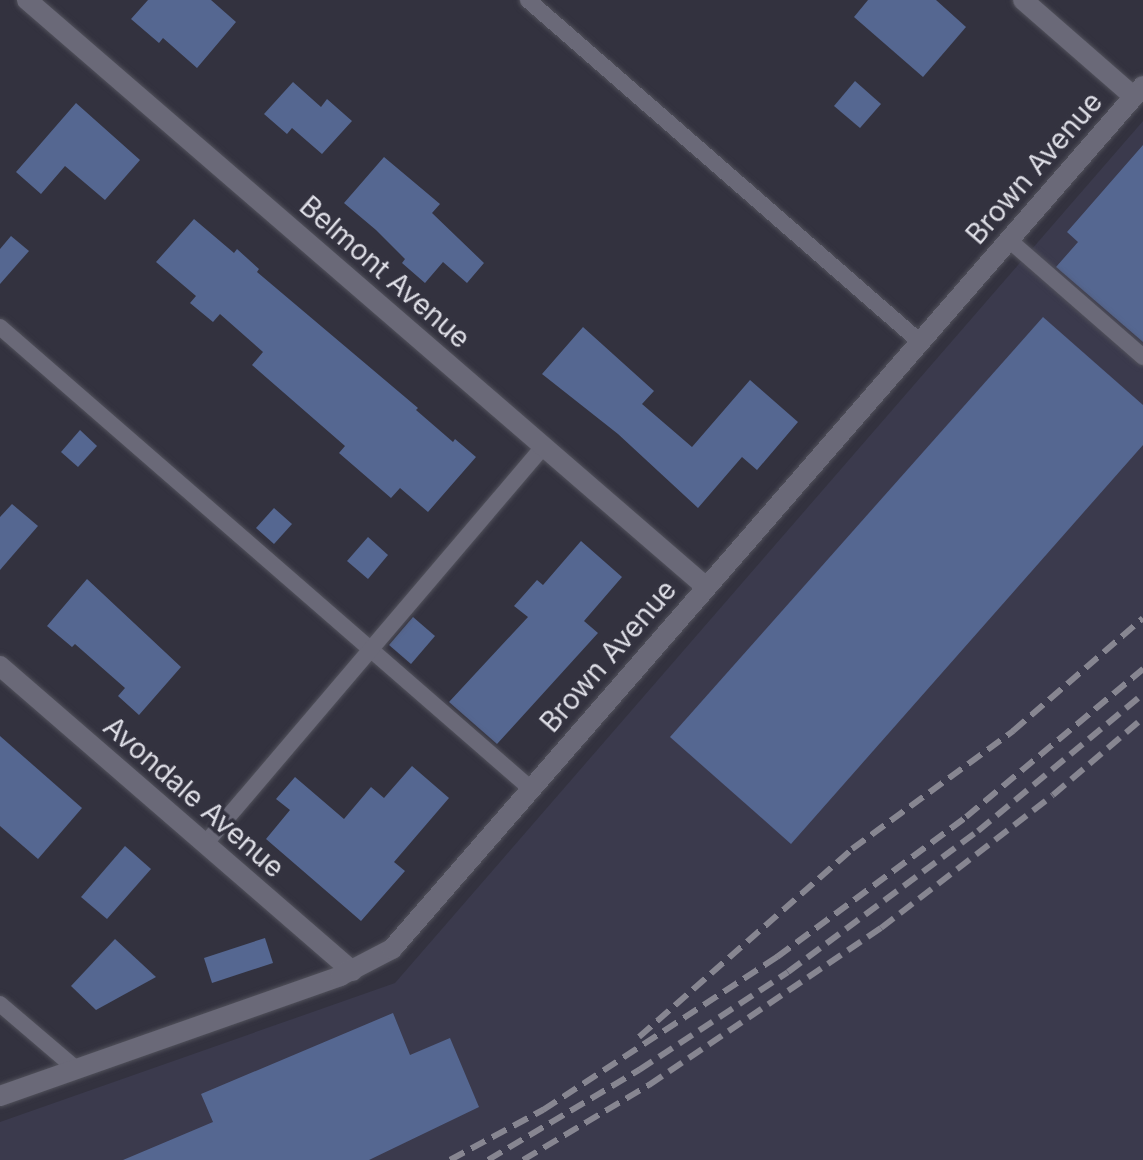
<!DOCTYPE html>
<html>
<head>
<meta charset="utf-8">
<style>
	body { margin:0 }
	#map { position:relative; width:1143px; height:1160px; overflow:hidden; background:#33323f; font-family:Inter,sans-serif }
	div>[style] { position:absolute }
	[style*='--x'] { left:calc(var(--x)*1px); top:calc(var(--y)*1px); width:calc(var(--w)*1px); rotate:calc(var(--a)*1deg) }
	.built>* { inset:0; background:#3b3a4d }
	.building>* { inset:0; background:#556791 }
	.roads { filter:drop-shadow(0 0 2px #51515b) drop-shadow(0 0 2px #51515b) }
	.lane>* { height:16px; margin:-8px; padding:0 8px; transform-origin:8px; border-radius:8px; background:#6a6978 }
	.street>* { height:20px; margin:-10px; padding:0 10px; transform-origin:10px; border-radius:10px; background:#6a6978 }
	.rail>* { height:6px; margin-top:-3px; transform-origin:0; background:repeating-linear-gradient(90deg,#878691 0 16px,transparent 0 24px) }
	span { translate:-50% -50%; white-space:nowrap; text-align:center; line-height:1.15; -webkit-text-stroke:7px #33323f; paint-order:stroke }
	.street-label { font-size:28px; color:#dddde5 }
</style>
</head>
<body>
<div id="map">
	<div class="built">
		<div style="clip-path:polygon(1143px 121px,1143px 1160px,0 1160px,0 1122px,395px 983px)"></div>
	</div>
	<div class="building">
		<div style="clip-path:polygon(148px 0,211px 0,236px 22px,197px 68px,163px 38px,159px 43px,131px 19px)"></div>
		<div style="clip-path:polygon(868px 0,936px 0,966px 27px,923px 77px,854px 17px)"></div>
		<div style="clip-path:polygon(855px 81px,881px 104px,860px 128px,834px 106px)"></div>
		<div style="clip-path:polygon(293px 82px,321px 107px,327px 99px,352px 121px,322px 154px,292px 128px,287px 134px,264px 114px)"></div>
		<div style="clip-path:polygon(76px 103px,140px 160px,105px 200px,65px 166px,41px 194px,16px 172px)"></div>
		<div style="clip-path:polygon(1143px 145px,1143px 342px,1056px 267px,1078px 242px,1067px 232px)"></div>
		<div style="clip-path:polygon(384px 157px,440px 204px,432px 213px,484px 263px,467px 283px,443px 262px,425px 283px,402px 263px,405px 259px,376px 230px,344px 203px)"></div>
		<div style="clip-path:polygon(194px 219px,234px 253px,237px 249px,259px 269px,257px 272px,418px 408px,416px 410px,453px 442px,455px 439px,476px 457px,428px 512px,400px 488px,391px 498px,339px 453px,345px 446px,252px 365px,263px 352px,220px 314px,213px 322px,190px 303px,196px 296px,156px 262px)"></div>
		<div style="clip-path:polygon(11px 236px,29px 251px,0 284px,0 249px)"></div>
		<div style="clip-path:polygon(1043px 317px,1143px 405px,1143px 445px,791px 844px,670px 737px)"></div>
		<div style="clip-path:polygon(583px 327px,654px 391px,642px 404px,692px 447px,750px 380px,798px 422px,757px 470px,742px 457px,698px 508px,618px 434px,542px 374px)"></div>
		<div style="clip-path:polygon(80px 430px,97px 446px,78px 467px,61px 452px)"></div>
		<div style="clip-path:polygon(12px 504px,38px 526px,0 570px,0 517px)"></div>
		<div style="clip-path:polygon(274px 508px,292px 524px,274px 544px,256px 528px)"></div>
		<div style="clip-path:polygon(368px 537px,388px 555px,368px 579px,347px 561px)"></div>
		<div style="clip-path:polygon(581px 541px,622px 577px,584px 621px,598px 633px,497px 744px,449px 702px,528px 617px,514px 606px,537px 580px,543px 585px)"></div>
		<div style="clip-path:polygon(87px 579px,181px 667px,139px 715px,118px 696px,125px 688px,75px 644px,72px 647px,47px 626px)"></div>
		<div style="clip-path:polygon(413px 617px,435px 636px,411px 664px,389px 645px)"></div>
		<div style="clip-path:polygon(0 736px,82px 808px,38px 859px,0 826px)"></div>
		<div style="clip-path:polygon(412px 766px,449px 798px,394px 862px,405px 871px,361px 921px,266px 839px,290px 810px,276px 799px,295px 777px,344px 819px,371px 787px,384px 798px)"></div>
		<div style="clip-path:polygon(125px 846px,151px 869px,107px 919px,81px 897px)"></div>
		<div style="clip-path:polygon(265px 938px,273px 963px,212px 983px,204px 958px)"></div>
		<div style="clip-path:polygon(115px 939px,156px 977px,96px 1010px,71px 986px)"></div>
		<div style="clip-path:polygon(393px 1013px,410px 1055px,450px 1038px,479px 1107px,369px 1160px,123px 1160px,213px 1122px,201px 1094px)"></div>
	</div>
	<div class="roads">
		<div class="lane">
			<div style="--x:528;--y:0;--w:520;--a:41.1"></div>
			<div style="--x:1009;--y:240;--w:178;--a:41.1"></div>
			<div style="--x:0;--y:327;--w:702;--a:41.02"></div>
			<div style="--x:205;--y:844;--w:521;--a:-49.59"></div>
			<div style="--x:0;--y:1004;--w:100;--a:40.5"></div>
		</div>
		<div class="street">
			<div style="--x:27;--y:0;--w:898;--a:40.84"></div>
			<div style="--x:1023;--y:0;--w:147;--a:41.1"></div>
			<div style="--x:0;--y:666;--w:466;--a:40.9"></div>
			<div style="--x:0;--y:1096;--w:361;--a:-19.4"></div>
			<div style="--x:340;--y:976;--w:59;--a:-27.4"></div>
			<div style="--x:392;--y:949;--w:1144;--a:-48.97"></div>
		</div>
	</div>
	<div class="rail">
		<div style="--x:639;--y:1037;--w:284;--a:-41.4"></div>
		<div style="--x:852;--y:849;--w:200;--a:-36.2"></div>
		<div style="--x:1013;--y:731;--w:172;--a:-41"></div>
		<div style="--x:450;--y:1160;--w:106;--a:-28.3"></div>
		<div style="--x:543;--y:1110;--w:280;--a:-33.2"></div>
		<div style="--x:777;--y:957;--w:235;--a:-36.5"></div>
		<div style="--x:966;--y:817;--w:231;--a:-39.9"></div>
		<div style="--x:488;--y:1160;--w:176;--a:-30.8"></div>
		<div style="--x:639;--y:1070;--w:178;--a:-33.3"></div>
		<div style="--x:788;--y:972;--w:237;--a:-36.6"></div>
		<div style="--x:978;--y:831;--w:214;--a:-39.7"></div>
		<div style="--x:523;--y:1160;--w:147;--a:-30.8"></div>
		<div style="--x:649;--y:1085;--w:280;--a:-34.1"></div>
		<div style="--x:881;--y:928;--w:217;--a:-37.7"></div>
		<div style="--x:1053;--y:795;--w:118;--a:-40.5"></div>
	</div>
	<div class="street-label">
		<span style="left:1034px;top:168px;rotate:-49deg">Brown Avenue</span>
		<span style="left:385px;top:272px;rotate:41deg">Belmont Avenue</span>
		<span style="left:608px;top:656px;rotate:-49deg">Brown Avenue</span>
		<span style="left:194px;top:797px;rotate:41deg">Avondale Avenue</span>
	</div>
</div>
</body>
</html>
